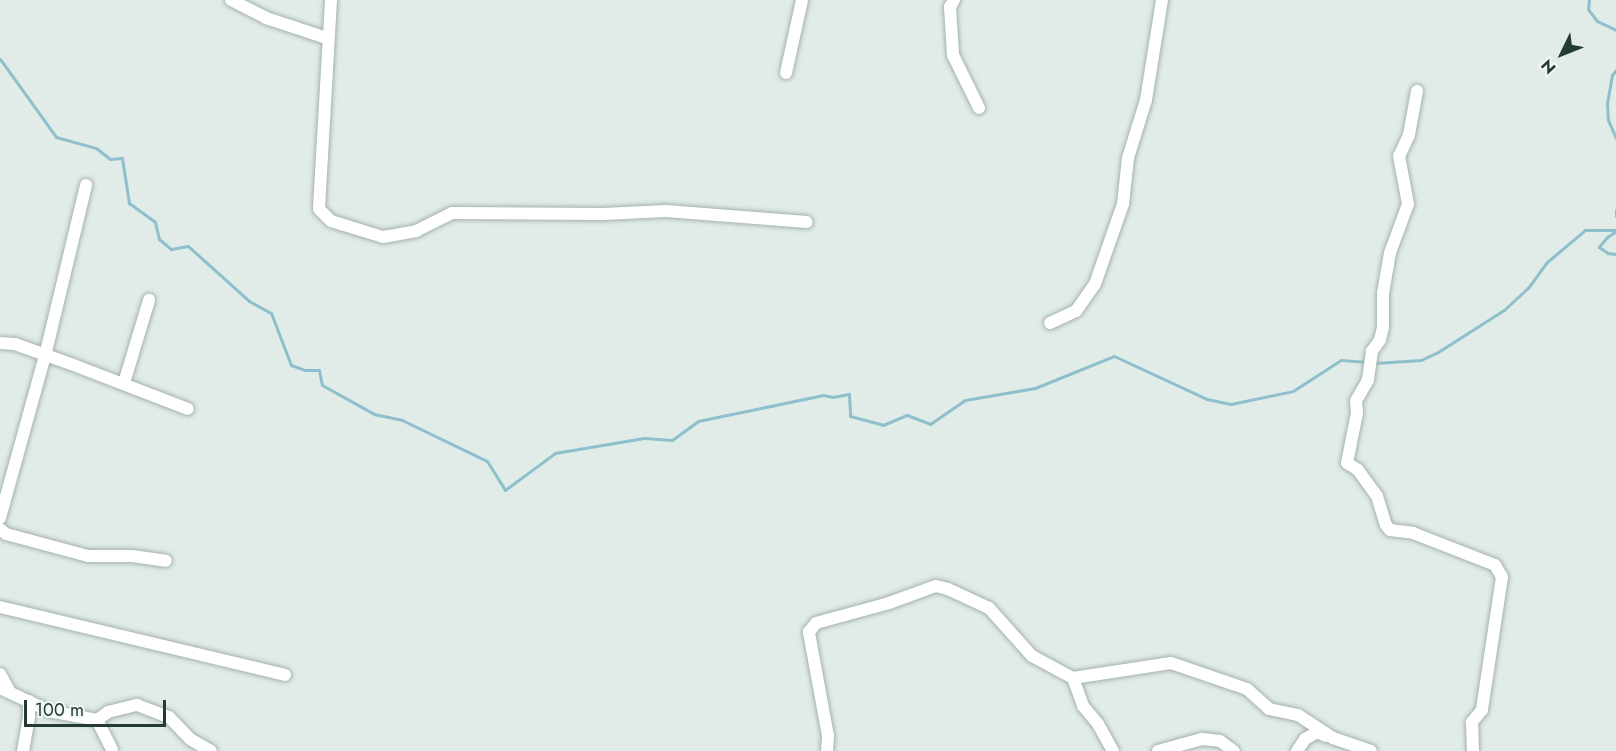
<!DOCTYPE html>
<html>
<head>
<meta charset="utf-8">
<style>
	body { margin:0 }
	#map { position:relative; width:1616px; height:751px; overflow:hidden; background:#e1ebe7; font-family:Jost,sans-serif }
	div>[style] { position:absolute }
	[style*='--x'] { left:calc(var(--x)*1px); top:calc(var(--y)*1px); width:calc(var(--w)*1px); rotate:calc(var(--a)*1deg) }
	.stream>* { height:3px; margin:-1.5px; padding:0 1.5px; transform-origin:1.5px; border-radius:1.5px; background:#8dc0cc }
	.roads { filter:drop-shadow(0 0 2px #a4b2ae) drop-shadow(0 0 2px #a4b2ae) }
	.minor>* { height:12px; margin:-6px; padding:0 6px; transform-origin:6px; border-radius:6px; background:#fff }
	span { translate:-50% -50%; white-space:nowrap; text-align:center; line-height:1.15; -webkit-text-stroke:4.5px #f1f7f5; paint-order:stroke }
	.north { position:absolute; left:1532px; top:24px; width:60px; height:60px; -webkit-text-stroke:4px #f1f7f5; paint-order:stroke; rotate:227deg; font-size:16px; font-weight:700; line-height:24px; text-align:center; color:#233a35 }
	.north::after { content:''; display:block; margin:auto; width:21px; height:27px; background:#233a35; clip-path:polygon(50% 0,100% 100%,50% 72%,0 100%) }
	.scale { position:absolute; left:24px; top:700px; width:142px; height:27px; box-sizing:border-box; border:3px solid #233a35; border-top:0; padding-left:8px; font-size:18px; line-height:21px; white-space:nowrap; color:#233a35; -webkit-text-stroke:4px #f1f7f5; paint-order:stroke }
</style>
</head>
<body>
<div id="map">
	<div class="stream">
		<div style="--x:1589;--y:0;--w:9;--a:96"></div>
		<div style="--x:1588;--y:9;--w:15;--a:53"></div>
		<div style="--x:1597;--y:21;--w:21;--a:25"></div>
		<div style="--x:0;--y:59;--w:96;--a:54.3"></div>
		<div style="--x:56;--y:137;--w:41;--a:15.4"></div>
		<div style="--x:96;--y:148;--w:18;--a:38"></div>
		<div style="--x:110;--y:159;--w:12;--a:-5"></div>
		<div style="--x:122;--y:158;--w:46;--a:81.2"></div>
		<div style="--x:129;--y:203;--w:32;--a:36"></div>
		<div style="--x:155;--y:222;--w:17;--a:77"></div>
		<div style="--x:159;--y:239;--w:16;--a:40"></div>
		<div style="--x:171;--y:249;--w:17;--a:-10"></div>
		<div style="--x:188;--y:246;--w:82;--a:42"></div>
		<div style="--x:249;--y:301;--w:25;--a:29"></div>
		<div style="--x:271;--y:313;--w:56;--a:69"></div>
		<div style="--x:291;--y:365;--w:15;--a:20"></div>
		<div style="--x:305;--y:370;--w:14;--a:0"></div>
		<div style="--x:319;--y:370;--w:15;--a:79"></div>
		<div style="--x:322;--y:385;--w:60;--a:29.1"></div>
		<div style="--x:374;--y:414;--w:29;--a:12"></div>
		<div style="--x:402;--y:420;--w:94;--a:25.8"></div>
		<div style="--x:487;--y:461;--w:34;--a:58"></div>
		<div style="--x:505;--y:490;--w:62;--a:-36.5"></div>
		<div style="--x:555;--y:453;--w:90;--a:-9.6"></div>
		<div style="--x:644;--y:438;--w:28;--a:4"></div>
		<div style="--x:672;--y:440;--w:32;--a:-36"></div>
		<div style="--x:698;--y:421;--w:128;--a:-11.7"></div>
		<div style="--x:823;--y:395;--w:10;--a:11"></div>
		<div style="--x:833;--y:397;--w:16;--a:-11"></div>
		<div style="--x:849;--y:394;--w:22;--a:87"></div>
		<div style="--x:850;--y:416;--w:34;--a:15"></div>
		<div style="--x:883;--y:425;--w:26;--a:-23"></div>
		<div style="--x:907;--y:415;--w:25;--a:21"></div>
		<div style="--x:930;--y:424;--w:42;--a:-34.4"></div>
		<div style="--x:965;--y:400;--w:71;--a:-9.7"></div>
		<div style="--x:1035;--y:388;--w:85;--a:-22.1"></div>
		<div style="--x:1114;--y:356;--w:102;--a:24.8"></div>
		<div style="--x:1207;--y:399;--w:25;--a:12"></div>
		<div style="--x:1231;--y:404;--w:63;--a:-11.8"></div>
		<div style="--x:1293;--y:391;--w:57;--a:-32.9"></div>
		<div style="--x:1341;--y:360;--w:27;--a:4"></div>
		<div style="--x:1616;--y:70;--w:6;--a:129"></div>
		<div style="--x:1612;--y:75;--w:28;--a:100"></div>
		<div style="--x:1607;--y:103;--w:17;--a:87"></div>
		<div style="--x:1608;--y:120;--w:20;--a:66"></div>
		<div style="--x:1616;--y:210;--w:6;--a:90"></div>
		<div style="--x:1616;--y:231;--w:11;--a:146"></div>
		<div style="--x:1607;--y:237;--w:13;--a:129"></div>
		<div style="--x:1599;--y:247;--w:11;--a:34"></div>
		<div style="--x:1608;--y:253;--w:8;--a:7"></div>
		<div style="--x:1375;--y:363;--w:46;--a:-3.7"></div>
		<div style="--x:1421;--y:360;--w:19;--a:-25"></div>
		<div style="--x:1438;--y:352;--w:78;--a:-32.5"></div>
		<div style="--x:1504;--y:310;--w:33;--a:-43"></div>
		<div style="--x:1528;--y:288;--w:32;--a:-54"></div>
		<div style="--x:1547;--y:262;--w:50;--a:-40.1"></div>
		<div style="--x:1585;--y:230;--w:31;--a:0"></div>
	</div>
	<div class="roads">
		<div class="minor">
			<div style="--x:231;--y:0;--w:39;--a:27"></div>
			<div style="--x:266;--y:18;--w:64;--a:18.2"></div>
			<div style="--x:331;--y:0;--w:209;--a:93.3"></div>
			<div style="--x:319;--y:209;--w:17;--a:45"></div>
			<div style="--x:331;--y:221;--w:54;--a:17.1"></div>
			<div style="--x:383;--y:237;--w:34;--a:-10"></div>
			<div style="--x:416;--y:231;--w:40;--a:-26.6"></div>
			<div style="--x:452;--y:213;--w:151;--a:0.4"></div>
			<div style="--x:603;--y:214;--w:63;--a:-2.7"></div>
			<div style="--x:666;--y:211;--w:141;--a:4.5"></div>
			<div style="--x:954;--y:0;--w:8;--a:120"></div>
			<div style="--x:950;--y:7;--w:48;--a:86.4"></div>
			<div style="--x:953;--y:55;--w:59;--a:63.9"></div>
			<div style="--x:786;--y:73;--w:75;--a:-77.6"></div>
			<div style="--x:1417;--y:91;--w:45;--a:100.3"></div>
			<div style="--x:1409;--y:135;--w:23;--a:115"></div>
			<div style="--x:1399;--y:156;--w:49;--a:79.4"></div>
			<div style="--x:1408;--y:204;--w:52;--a:110.2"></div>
			<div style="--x:1390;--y:253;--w:41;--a:99.9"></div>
			<div style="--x:1383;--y:293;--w:34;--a:90"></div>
			<div style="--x:1383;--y:327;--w:13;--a:103"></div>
			<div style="--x:1380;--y:340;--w:14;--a:126"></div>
			<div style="--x:1372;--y:351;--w:29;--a:98"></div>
			<div style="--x:1368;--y:380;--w:24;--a:120"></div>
			<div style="--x:1356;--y:401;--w:12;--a:85"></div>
			<div style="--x:1357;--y:413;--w:51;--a:101.3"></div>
			<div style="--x:1347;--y:463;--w:13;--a:32"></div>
			<div style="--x:1358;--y:470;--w:32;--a:54"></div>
			<div style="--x:1377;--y:496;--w:30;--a:73"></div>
			<div style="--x:1386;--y:525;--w:6;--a:51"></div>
			<div style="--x:1390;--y:530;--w:23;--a:7"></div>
			<div style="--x:1413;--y:533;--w:88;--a:21.3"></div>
			<div style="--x:1495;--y:565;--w:14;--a:60"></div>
			<div style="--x:1502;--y:577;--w:134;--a:98.6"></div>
			<div style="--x:1482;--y:710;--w:16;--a:130"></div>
			<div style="--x:1472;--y:722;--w:29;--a:88"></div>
			<div style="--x:1050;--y:323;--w:29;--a:-25"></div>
			<div style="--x:1076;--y:311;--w:33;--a:-55"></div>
			<div style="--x:1095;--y:284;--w:85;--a:-70.7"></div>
			<div style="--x:1123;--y:204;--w:46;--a:-83.8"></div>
			<div style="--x:1128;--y:158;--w:61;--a:-72.8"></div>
			<div style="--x:1146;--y:100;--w:101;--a:-80.9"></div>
			<div style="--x:0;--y:343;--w:15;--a:4"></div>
			<div style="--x:15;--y:344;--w:59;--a:19.7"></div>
			<div style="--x:71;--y:364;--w:125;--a:21"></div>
			<div style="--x:124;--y:383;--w:87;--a:-73.2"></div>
			<div style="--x:0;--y:518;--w:168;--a:-74.5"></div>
			<div style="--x:45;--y:356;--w:176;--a:-76.5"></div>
			<div style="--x:0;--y:529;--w:8;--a:40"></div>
			<div style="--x:6;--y:534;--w:85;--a:15"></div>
			<div style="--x:88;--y:556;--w:44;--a:0"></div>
			<div style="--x:132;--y:556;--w:34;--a:8"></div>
			<div style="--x:0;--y:607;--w:293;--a:13.4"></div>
			<div style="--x:0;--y:674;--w:21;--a:61"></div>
			<div style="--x:1073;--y:678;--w:99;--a:-8.7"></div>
			<div style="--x:1171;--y:663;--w:80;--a:18.9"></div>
			<div style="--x:1247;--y:689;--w:30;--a:42"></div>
			<div style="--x:1269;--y:709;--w:30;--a:12"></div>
			<div style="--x:1298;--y:715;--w:42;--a:33.3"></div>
			<div style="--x:1333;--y:738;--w:40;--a:18.9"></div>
			<div style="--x:0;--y:688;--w:54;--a:25.1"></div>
			<div style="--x:49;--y:711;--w:49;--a:10.6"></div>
			<div style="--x:97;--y:720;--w:33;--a:63"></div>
			<div style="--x:97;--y:720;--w:14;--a:-36"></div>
			<div style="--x:108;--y:712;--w:30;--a:-14"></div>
			<div style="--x:137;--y:705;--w:34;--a:21"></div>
			<div style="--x:169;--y:717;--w:30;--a:46"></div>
			<div style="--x:190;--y:739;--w:24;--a:30"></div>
			<div style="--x:23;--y:751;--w:36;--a:-80"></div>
			<div style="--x:29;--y:716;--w:15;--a:-90"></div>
			<div style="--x:827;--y:751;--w:15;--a:-86"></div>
			<div style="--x:828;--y:736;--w:106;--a:-100.4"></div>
			<div style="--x:809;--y:632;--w:11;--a:-52"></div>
			<div style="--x:816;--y:623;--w:76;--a:-15.3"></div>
			<div style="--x:889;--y:603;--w:50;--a:-19.9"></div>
			<div style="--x:936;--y:586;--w:12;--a:14"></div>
			<div style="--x:948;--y:589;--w:45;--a:24.9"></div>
			<div style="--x:989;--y:608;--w:64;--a:48.1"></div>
			<div style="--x:1032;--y:656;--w:47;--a:28.2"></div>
			<div style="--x:1073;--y:678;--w:30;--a:70"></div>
			<div style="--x:1083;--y:706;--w:23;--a:50"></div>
			<div style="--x:1098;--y:724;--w:31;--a:61"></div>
			<div style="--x:1158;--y:751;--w:46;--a:-15.3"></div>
			<div style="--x:1202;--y:739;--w:18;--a:6"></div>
			<div style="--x:1220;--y:741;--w:17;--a:36"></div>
			<div style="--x:1297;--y:751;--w:14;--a:-56"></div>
			<div style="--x:1305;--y:739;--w:14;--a:-30"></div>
			<div style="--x:1317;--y:732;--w:10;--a:24"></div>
		</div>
	</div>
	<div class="north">N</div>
	<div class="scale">100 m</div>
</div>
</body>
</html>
